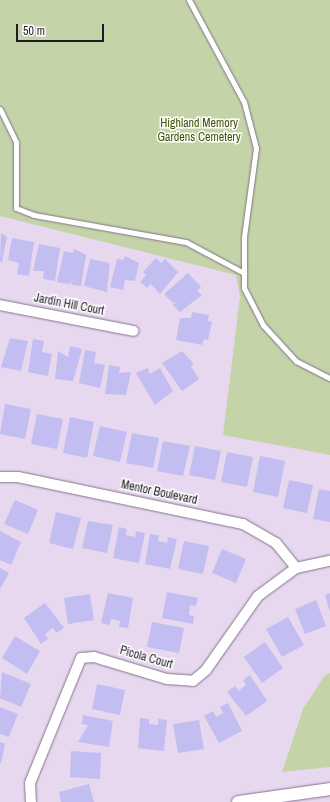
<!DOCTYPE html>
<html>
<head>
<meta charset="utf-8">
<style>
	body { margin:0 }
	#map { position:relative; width:330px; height:802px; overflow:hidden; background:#e7d8ef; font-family:"Archivo Narrow",sans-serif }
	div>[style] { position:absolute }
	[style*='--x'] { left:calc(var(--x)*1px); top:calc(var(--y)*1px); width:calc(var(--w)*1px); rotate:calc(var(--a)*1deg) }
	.green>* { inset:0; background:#c5d4a8 }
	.building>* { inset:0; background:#c2bef1 }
	.roads { filter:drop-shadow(0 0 1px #82758a) drop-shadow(0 0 1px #82758a) }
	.service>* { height:5px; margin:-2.5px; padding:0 2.5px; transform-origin:2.5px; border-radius:2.5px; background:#fff }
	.minor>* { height:10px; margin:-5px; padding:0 5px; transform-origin:5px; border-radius:5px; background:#fff }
	.tertiary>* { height:12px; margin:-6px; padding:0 6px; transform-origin:6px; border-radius:6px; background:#fff }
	span { translate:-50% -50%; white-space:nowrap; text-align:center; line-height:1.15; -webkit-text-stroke:3px #fff; paint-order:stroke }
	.park-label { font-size:12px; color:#425504 }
	.street-label { font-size:12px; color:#201b23 }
	.scale { position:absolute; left:16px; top:24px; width:88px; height:18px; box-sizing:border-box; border:2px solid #201b23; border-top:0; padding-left:5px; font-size:12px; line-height:14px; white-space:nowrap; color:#201b23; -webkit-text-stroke:3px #fff; paint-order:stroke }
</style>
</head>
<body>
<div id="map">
	<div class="green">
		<div style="clip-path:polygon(0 0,330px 0,330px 455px,223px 435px,240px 296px,236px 275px,0 216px)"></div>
		<div style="clip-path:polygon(330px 673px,330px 767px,282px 772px,303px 709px,325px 675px)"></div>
	</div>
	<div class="building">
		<div style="clip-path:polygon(1px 233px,7px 237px,2px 262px,0 262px)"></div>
		<div style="clip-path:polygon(12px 238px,34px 242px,29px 276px,17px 274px,19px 263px,8px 260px)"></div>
		<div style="clip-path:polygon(39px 244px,60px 248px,55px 281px,43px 279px,44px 271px,33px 271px)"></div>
		<div style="clip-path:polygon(74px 249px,86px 255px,81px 286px,72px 285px,70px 280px,70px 284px,57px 282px,64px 251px,73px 253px)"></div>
		<div style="clip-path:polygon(125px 256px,139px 263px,135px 281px,125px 280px,123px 290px,110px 287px,117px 259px,124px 260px)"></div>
		<div style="clip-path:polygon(156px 258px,161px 263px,165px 259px,178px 272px,160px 294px,151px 284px,147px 288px,140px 282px,146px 275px,143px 272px)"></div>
		<div style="clip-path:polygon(90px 259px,110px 263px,107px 292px,84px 286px)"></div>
		<div style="clip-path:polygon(188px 273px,201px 287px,197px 291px,202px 295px,180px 312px,173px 305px,178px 301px,173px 303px,164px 294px)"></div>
		<div style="clip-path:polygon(192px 312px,209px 315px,208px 321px,212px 322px,208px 340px,204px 339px,202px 345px,176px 340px,180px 318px,191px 318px)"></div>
		<div style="clip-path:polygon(10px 338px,28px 341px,21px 371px,1px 367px)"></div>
		<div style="clip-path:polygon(33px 339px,44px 341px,42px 352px,52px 354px,48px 376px,28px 372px)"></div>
		<div style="clip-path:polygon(70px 346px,82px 349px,73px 381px,55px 379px,58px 351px,68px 357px)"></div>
		<div style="clip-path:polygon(85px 350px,96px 352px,94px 363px,105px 365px,100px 388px,79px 383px)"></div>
		<div style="clip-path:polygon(182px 351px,194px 364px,191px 366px,199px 379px,182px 391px,162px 363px)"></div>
		<div style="clip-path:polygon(109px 365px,120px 367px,119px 373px,131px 372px,126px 395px,105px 394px)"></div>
		<div style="clip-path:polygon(148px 368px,150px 374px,160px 368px,173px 391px,155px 405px,136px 373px)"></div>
		<div style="clip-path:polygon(5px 404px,31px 409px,25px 439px,0 434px)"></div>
		<div style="clip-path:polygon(37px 414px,63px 419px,57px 449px,31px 444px)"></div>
		<div style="clip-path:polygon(70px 417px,94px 422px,87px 458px,63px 453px)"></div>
		<div style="clip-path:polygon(100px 426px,127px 432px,120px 462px,93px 456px)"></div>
		<div style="clip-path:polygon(132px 433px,159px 438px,153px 468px,126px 463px)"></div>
		<div style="clip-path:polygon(163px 441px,190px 446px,183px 476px,157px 471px)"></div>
		<div style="clip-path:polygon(195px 446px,221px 451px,215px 480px,189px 475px)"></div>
		<div style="clip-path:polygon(227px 452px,253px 457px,247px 487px,221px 482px)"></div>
		<div style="clip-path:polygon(260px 456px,285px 461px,278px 497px,253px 492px)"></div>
		<div style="clip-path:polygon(289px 480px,313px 485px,307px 513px,283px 508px)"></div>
		<div style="clip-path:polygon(319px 489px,330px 491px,330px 522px,313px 519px)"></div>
		<div style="clip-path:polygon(15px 500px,38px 510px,28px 534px,4px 524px)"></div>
		<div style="clip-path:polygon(56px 512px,81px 518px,73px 549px,49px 543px)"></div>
		<div style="clip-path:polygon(88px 521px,113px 525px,107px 553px,82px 548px)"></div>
		<div style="clip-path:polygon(119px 527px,127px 529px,126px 535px,135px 537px,136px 531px,145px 533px,139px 563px,113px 558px)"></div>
		<div style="clip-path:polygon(0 531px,21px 542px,11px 565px,0 560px)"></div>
		<div style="clip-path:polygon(150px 534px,159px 535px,158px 541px,167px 543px,168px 537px,177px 539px,170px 569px,145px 564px)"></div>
		<div style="clip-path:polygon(184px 541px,209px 546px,203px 574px,178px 569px)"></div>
		<div style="clip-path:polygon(222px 549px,246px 559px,236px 583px,212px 573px)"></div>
		<div style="clip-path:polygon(0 568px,9px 573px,0 589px)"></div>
		<div style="clip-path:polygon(167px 592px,198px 598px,196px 606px,190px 605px,189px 615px,194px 616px,193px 624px,162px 618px)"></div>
		<div style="clip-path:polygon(108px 593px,133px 598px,128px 628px,119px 627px,120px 621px,111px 619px,110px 625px,101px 623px)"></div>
		<div style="clip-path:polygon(330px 593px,330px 612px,325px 595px)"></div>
		<div style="clip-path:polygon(90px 594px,94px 620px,68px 624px,64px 598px)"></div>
		<div style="clip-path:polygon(316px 600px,326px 626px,305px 634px,295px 609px)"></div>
		<div style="clip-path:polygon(45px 603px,64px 628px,56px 633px,53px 628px,45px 634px,48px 639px,41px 644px,24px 618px)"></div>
		<div style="clip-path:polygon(288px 617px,304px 645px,282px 657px,266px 629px)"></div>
		<div style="clip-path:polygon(152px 622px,184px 628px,179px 653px,147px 647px)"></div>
		<div style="clip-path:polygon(15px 636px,40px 651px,27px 674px,2px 658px)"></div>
		<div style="clip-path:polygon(265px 642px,283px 668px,262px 683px,244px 657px)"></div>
		<div style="clip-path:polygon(2px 672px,31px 684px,21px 707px,0 698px)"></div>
		<div style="clip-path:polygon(250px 675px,267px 701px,246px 716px,227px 692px,235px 686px,238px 691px,246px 685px,243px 680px)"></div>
		<div style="clip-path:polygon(97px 684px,125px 690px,120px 715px,92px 709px)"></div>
		<div style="clip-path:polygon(228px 703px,242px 731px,219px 743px,204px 716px,213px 711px,216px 717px,223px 713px,220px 707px)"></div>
		<div style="clip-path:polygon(0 707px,18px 714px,9px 737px,0 734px)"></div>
		<div style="clip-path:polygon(83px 715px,113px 721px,109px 747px,78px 742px,88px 725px,82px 724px)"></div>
		<div style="clip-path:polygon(140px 718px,149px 719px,149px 724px,158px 725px,158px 719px,167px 720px,164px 751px,138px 748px)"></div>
		<div style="clip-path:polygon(199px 720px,204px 749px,178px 753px,173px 724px)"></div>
		<div style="clip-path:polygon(0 742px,5px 744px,1px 763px,0 763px)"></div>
		<div style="clip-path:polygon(71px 751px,101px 753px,100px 779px,70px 777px)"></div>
		<div style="clip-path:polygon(89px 784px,94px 802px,61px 802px,59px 792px)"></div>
	</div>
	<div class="roads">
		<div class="service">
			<div style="--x:189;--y:0;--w:116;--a:61.7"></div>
			<div style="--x:244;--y:102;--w:48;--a:75.4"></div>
			<div style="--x:256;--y:148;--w:90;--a:97.7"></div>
			<div style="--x:244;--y:237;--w:51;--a:90"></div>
			<div style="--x:244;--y:288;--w:42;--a:62.8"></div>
			<div style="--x:263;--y:325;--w:49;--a:47.5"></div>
			<div style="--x:296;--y:361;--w:38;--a:27"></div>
			<div style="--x:0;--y:109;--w:37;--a:64"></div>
			<div style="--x:16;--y:142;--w:66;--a:90"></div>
			<div style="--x:16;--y:208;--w:19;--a:21"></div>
			<div style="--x:34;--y:215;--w:154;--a:10.1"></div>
			<div style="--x:186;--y:242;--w:66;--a:28.1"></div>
		</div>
		<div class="minor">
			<div style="--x:0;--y:305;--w:136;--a:11"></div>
			<div style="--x:0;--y:477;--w:18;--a:0"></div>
			<div style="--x:18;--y:477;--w:230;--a:11.8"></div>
			<div style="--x:243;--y:524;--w:38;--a:30"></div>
			<div style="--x:276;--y:543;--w:32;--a:51"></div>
			<div style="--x:31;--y:802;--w:19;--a:-93"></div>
			<div style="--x:30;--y:783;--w:135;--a:-67.8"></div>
			<div style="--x:81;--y:658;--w:13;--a:-4"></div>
			<div style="--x:94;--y:657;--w:76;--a:16.8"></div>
			<div style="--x:167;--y:679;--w:26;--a:4"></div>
			<div style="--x:193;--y:681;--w:17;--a:-40"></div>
			<div style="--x:206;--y:670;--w:90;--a:-54.9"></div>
			<div style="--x:258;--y:596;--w:47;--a:-36.4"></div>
			<div style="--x:296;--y:568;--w:35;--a:-12"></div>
		</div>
		<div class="tertiary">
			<div style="--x:238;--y:802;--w:93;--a:-8"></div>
		</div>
	</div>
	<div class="park-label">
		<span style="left:199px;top:131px">Highland Memory<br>Gardens Cemetery</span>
	</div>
	<div class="street-label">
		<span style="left:69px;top:305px;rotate:11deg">Jardin Hill Court</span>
		<span style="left:159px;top:493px;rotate:12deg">Mentor Boulevard</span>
		<span style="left:146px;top:658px;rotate:16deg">Picola Court</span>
	</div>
	<div class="scale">50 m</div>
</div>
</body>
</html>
